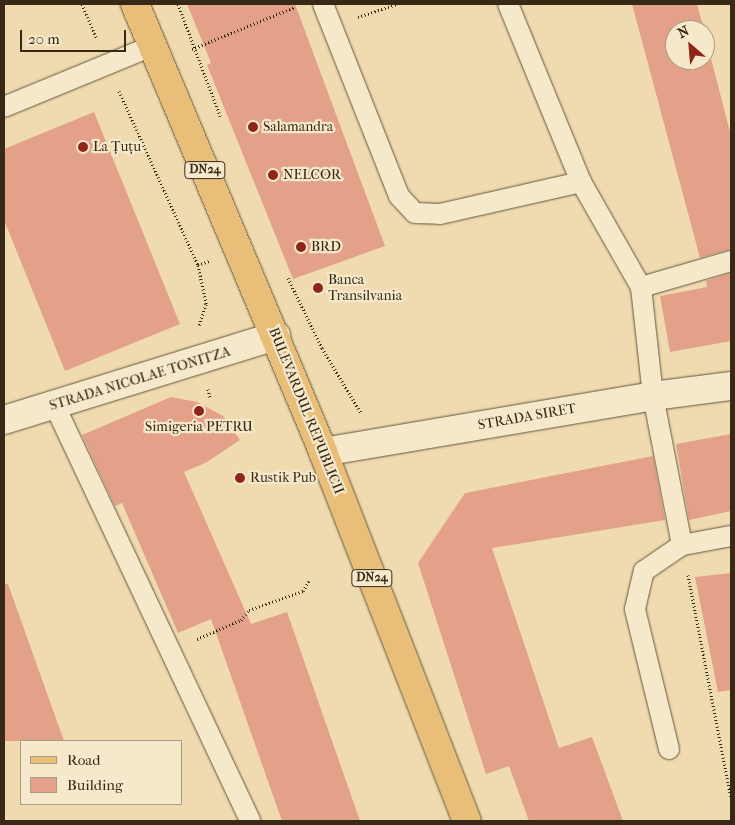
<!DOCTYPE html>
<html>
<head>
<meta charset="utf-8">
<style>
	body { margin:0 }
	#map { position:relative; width:735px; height:825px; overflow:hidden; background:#efdbaf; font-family:"IM FELL French Canon",serif }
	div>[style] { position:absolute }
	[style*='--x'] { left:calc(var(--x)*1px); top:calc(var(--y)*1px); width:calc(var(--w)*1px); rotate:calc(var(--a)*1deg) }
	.building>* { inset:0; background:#e4a189 }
	.path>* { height:3px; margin-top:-1.5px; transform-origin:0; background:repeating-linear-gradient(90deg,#382917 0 1px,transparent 0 3.5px) }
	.roads { filter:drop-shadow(0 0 1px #66563d) drop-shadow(0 0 1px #66563d) }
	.service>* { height:20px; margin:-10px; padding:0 10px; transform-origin:10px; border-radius:10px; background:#f5e8cb }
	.minor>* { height:28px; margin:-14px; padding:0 14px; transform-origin:14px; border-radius:14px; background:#f5e8cb }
	.primary>* { height:28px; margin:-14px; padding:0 14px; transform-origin:14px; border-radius:14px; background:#e8be78 }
	.dots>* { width:14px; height:14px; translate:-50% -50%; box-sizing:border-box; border:2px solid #f5e8cb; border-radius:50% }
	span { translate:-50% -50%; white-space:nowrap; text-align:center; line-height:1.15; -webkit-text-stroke:4.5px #f5e8cb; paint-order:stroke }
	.shield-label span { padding:1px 4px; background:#f5e8cb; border:1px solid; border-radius:4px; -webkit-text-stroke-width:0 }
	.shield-label { font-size:12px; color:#382917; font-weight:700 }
	.poi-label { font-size:14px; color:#382917 }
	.left { translate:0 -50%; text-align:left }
	.street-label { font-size:14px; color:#382917 }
	.frame { position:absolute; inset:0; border:5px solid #382917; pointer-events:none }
	.legend { position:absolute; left:20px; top:740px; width:162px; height:65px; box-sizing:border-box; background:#f5e8cb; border:1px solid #a99c83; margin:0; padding:6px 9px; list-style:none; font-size:15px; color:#382917 }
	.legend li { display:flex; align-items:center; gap:10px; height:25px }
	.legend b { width:25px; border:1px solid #a99c83 }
	.north { position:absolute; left:665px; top:20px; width:50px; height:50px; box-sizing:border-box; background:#f5e8cb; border:1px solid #a99c83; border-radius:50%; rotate:333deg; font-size:14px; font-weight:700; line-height:20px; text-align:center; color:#382917 }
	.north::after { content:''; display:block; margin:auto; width:18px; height:22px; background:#8f2418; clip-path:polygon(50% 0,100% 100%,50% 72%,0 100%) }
	.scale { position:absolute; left:20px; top:30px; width:106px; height:22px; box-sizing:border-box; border:2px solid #382917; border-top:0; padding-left:6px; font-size:15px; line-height:18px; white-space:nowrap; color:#382917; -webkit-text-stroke:4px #f5e8cb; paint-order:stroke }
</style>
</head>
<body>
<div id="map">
	<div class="building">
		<div style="clip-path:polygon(187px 4px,295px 4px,385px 246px,293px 279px,207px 65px,211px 63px)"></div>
		<div style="clip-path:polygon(632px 4px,697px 4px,704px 30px,675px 30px,675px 60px,705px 60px,705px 35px,731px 136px,731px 249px,700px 258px)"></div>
		<div style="clip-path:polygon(94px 112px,180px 324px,65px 371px,4px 220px,4px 149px)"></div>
		<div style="clip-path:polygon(731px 273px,731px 341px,670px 352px,660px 296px,707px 287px,706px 281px)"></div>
		<div style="clip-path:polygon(171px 397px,197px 402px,223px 416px,240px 440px,207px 462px,184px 472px,251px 624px,287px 612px,360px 821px,282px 821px,211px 619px,178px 633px,122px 503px,115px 506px,82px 435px)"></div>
		<div style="clip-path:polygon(731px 434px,731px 511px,689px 520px,676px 444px)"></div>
		<div style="clip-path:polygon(653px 456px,665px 520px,492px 548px,559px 748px,592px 737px,623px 821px,529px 821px,509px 766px,486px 774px,418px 563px,465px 493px)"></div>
		<div style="clip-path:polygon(731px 573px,731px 690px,718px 692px,695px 577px)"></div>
		<div style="clip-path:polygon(4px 584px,8px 584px,64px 741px,4px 741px)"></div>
	</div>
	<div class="path">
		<div style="--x:82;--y:4;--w:38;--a:67"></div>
		<div style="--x:178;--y:4;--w:120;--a:69.4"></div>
		<div style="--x:358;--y:17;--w:41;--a:-18.4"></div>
		<div style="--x:192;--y:49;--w:111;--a:-22.2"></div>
		<div style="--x:119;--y:91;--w:191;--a:65.6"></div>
		<div style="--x:198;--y:265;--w:40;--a:78"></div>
		<div style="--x:206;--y:304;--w:22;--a:108"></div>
		<div style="--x:198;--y:265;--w:12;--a:-20"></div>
		<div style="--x:288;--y:278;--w:78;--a:64.1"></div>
		<div style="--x:322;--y:348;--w:76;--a:59"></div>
		<div style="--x:208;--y:389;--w:9;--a:77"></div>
		<div style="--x:688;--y:575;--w:227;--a:79.1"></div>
		<div style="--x:197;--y:639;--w:48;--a:-23.4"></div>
		<div style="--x:241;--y:620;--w:13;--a:-51"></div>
		<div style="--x:249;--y:610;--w:57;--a:-19.4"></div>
		<div style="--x:303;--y:591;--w:13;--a:-58"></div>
	</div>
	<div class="roads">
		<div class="service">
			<div style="--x:323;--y:4;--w:206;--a:68.4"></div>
			<div style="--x:399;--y:196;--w:23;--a:47"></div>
			<div style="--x:415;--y:213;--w:25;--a:2"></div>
			<div style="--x:440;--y:214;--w:145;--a:-12.8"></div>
			<div style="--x:581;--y:182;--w:121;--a:60.3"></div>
			<div style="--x:508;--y:4;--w:192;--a:67.7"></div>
			<div style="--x:4;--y:107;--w:160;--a:-22.4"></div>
			<div style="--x:55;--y:406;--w:459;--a:64.8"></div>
			<div style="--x:682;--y:545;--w:152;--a:-101"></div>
			<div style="--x:653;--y:396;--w:110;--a:-96.3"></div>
			<div style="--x:641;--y:287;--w:94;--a:-16.1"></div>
			<div style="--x:669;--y:749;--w:144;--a:-103.7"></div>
			<div style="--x:635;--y:609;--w:39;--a:-77"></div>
			<div style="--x:644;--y:571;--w:46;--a:-34.4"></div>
			<div style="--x:682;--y:545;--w:50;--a:-10.4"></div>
		</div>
		<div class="minor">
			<div style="--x:4;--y:420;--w:285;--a:-17.2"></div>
			<div style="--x:323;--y:452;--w:335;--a:-9.6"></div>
			<div style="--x:653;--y:396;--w:79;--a:-7.3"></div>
		</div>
		<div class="primary">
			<div style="--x:135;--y:4;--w:486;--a:67.2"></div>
			<div style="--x:323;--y:452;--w:396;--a:68.7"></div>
		</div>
	</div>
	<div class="dots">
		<div style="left:253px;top:127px;background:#8f2418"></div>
		<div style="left:83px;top:147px;background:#8f2418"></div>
		<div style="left:273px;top:175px;background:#8f2418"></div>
		<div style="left:301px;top:247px;background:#8f2418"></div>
		<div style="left:318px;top:288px;background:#8f2418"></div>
		<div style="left:199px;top:411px;background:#8f2418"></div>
		<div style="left:240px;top:478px;background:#8f2418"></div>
	</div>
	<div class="shield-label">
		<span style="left:205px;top:170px">DN24</span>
		<span style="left:372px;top:578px">DN24</span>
	</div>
	<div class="poi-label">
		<span class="left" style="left:263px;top:127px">Salamandra</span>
		<span class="left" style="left:93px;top:147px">La Țuțu</span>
		<span class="left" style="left:283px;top:175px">NELCOR</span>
		<span class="left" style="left:311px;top:247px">BRD</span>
		<span class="left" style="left:328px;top:288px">Banca<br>Transilvania</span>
		<span style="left:199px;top:427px">Simigeria PETRU</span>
		<span class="left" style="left:250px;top:478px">Rustik Pub</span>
	</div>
	<div class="street-label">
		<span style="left:140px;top:379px;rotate:-17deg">STRADA NICOLAE TONITZA</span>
		<span style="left:306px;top:411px;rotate:68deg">BULEVARDUL REPUBLICII</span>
		<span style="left:527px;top:417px;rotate:-10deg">STRADA SIRET</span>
	</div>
	<div class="frame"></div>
	<ul class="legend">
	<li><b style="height:6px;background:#e8be78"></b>Road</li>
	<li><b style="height:14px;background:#e4a189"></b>Building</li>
	</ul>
	<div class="north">N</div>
	<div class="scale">20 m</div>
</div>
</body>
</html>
